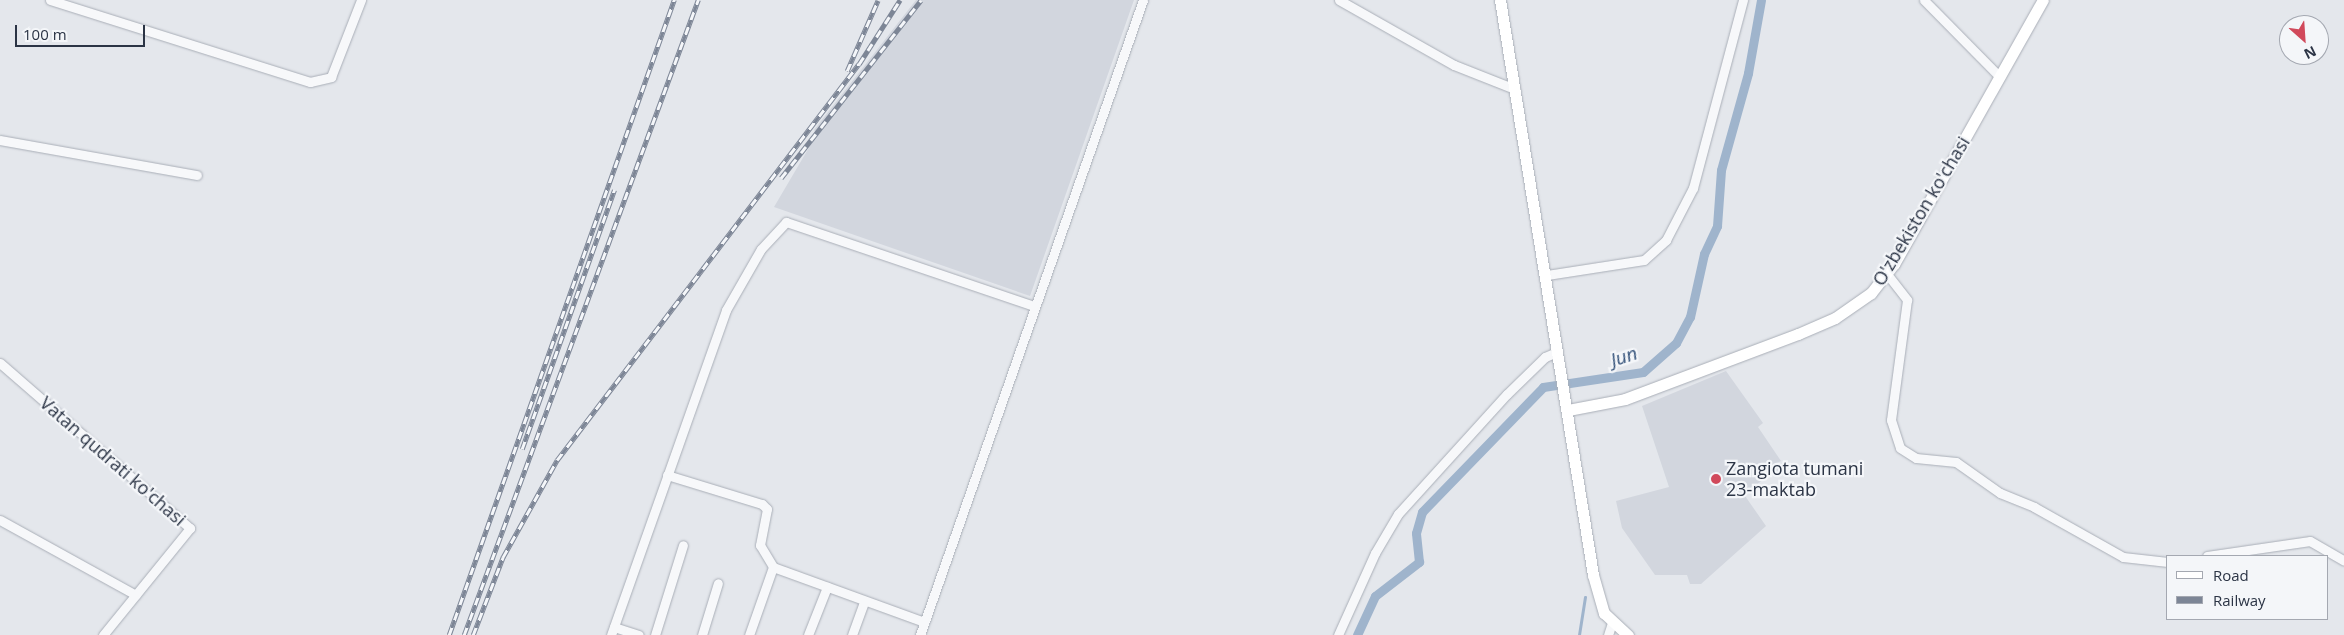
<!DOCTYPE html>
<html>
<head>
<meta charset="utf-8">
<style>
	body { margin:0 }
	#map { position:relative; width:2344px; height:635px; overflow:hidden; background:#e4e7ec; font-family:"Open Sans",sans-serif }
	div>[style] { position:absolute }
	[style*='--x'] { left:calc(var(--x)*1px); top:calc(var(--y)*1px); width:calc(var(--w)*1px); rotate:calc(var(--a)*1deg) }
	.built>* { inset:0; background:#d2d6de }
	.stream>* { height:2.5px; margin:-1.25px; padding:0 1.25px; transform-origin:1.25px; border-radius:1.25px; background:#9fb4cc }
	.canal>* { height:9px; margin:-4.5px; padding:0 4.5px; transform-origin:4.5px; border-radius:4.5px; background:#9fb4cc }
	.roads { filter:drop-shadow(0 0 1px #a9aeb7) drop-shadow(0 0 1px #a9aeb7) }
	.minor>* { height:9px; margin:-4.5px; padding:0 4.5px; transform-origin:4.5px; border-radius:4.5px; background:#f7f8fa }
	.major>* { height:11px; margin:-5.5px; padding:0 5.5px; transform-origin:5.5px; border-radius:5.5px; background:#fff }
	.rail>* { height:4.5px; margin-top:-2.25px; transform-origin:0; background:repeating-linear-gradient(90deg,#f4f6f9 0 8px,#7d8696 0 16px); box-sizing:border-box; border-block:1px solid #7d8696 }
	.dots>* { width:14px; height:14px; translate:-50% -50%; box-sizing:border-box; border:2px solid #f4f6f9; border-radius:50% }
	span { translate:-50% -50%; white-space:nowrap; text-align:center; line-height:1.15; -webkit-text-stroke:4.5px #f4f6f9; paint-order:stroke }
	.street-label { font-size:18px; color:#2b3445 }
	.poi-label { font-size:18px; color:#2b3445 }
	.left { translate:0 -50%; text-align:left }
	.water-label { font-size:19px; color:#34527a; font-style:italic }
	.legend { position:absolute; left:2166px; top:555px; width:162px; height:65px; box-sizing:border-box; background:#f4f6f9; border:1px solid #a4a8b1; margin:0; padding:6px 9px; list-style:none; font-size:15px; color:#2b3445 }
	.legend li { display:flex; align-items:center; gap:10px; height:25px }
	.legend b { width:25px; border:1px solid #a4a8b1 }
	.north { position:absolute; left:2279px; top:15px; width:50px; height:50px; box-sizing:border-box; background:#f4f6f9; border:1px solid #a4a8b1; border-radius:50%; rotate:154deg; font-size:14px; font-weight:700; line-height:20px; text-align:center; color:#2b3445 }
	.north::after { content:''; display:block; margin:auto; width:18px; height:22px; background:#d1495b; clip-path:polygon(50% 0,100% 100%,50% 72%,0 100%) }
	.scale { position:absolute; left:15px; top:25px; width:130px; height:22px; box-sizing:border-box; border:2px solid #2b3445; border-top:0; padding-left:6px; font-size:15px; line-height:18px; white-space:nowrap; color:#2b3445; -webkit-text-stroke:4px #f4f6f9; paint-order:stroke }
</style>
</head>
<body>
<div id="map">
	<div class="built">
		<div style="clip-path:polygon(916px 0,1134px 0,1030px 296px,774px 207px,817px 134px,814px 130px)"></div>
		<div style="clip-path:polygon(1726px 371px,1763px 423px,1758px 427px,1781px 461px,1775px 464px,1779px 470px,1743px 493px,1766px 526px,1701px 584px,1690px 584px,1687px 575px,1655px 575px,1622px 528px,1616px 501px,1669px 487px,1642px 406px)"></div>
	</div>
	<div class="stream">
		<div style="--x:1579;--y:635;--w:38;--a:-81"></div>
	</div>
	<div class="canal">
		<div style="--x:1357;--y:635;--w:43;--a:-65.2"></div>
		<div style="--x:1375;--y:596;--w:56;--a:-37.7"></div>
		<div style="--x:1419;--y:562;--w:29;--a:-96"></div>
		<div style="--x:1416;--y:533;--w:22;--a:-74"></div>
		<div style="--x:1422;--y:512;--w:174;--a:-45.9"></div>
		<div style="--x:1543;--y:387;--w:101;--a:-8.5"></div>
		<div style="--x:1643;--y:372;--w:44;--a:-41.3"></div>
		<div style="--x:1676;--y:343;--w:30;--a:-62"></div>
		<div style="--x:1690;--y:317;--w:65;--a:-77.5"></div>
		<div style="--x:1704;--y:254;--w:31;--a:-65"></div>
		<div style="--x:1717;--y:226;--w:56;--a:-85.9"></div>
		<div style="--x:1721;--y:170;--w:101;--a:-74.4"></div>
		<div style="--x:1748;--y:73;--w:74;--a:-79.9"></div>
	</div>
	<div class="roads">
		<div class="minor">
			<div style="--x:50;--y:0;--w:273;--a:17.5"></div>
			<div style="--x:310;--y:82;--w:22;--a:-13"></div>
			<div style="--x:331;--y:77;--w:83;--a:-68.7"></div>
			<div style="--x:1339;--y:0;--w:132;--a:29.5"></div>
			<div style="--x:1454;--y:65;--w:66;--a:21.5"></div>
			<div style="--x:1924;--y:0;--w:108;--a:45.4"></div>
			<div style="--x:0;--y:140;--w:200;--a:10.1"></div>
			<div style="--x:1887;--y:274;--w:33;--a:52"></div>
			<div style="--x:1907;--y:300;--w:121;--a:97.6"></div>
			<div style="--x:1891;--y:420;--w:29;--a:72"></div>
			<div style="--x:1900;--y:448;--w:19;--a:32"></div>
			<div style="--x:1916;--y:458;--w:40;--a:5.7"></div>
			<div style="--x:1956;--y:462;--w:54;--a:35.2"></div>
			<div style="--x:2000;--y:493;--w:37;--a:22"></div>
			<div style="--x:2034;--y:507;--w:102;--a:29.3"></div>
			<div style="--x:2123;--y:557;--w:45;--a:6.3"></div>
			<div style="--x:1547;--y:275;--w:98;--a:-8.8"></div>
			<div style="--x:1644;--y:260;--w:30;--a:-42"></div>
			<div style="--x:1666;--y:240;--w:59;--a:-62.6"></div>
			<div style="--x:1693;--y:188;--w:195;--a:-75.1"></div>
			<div style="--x:0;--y:363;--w:252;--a:41"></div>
			<div style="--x:190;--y:528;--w:138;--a:129.1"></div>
			<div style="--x:667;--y:475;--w:99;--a:17"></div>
			<div style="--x:762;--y:504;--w:7;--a:45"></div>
			<div style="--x:767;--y:509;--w:37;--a:101"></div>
			<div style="--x:760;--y:545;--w:26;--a:59"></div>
			<div style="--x:773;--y:567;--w:72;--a:109.4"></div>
			<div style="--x:0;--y:520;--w:155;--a:28.9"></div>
			<div style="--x:2207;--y:556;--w:104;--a:-8.3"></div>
			<div style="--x:2310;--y:541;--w:39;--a:30"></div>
			<div style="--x:773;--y:567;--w:161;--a:20"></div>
			<div style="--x:614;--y:627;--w:26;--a:18"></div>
			<div style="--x:611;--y:635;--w:345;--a:-70.5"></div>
			<div style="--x:726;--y:310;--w:70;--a:-60.2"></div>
			<div style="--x:761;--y:249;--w:37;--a:-47"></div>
			<div style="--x:786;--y:222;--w:262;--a:18.7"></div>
			<div style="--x:655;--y:635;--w:94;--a:-72.7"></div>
			<div style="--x:702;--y:635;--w:54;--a:-72.9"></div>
			<div style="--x:808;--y:635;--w:52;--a:-68.4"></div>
			<div style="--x:852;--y:635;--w:35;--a:-70"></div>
			<div style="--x:920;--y:635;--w:673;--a:-70.65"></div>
			<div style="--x:1338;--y:635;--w:90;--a:-65.7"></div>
			<div style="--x:1375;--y:553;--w:45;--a:-59.5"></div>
			<div style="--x:1398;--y:514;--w:162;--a:-47.8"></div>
			<div style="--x:1507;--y:394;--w:53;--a:-44.2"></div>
			<div style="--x:1545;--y:357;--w:13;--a:-23"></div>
			<div style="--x:1608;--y:635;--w:13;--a:-72"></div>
		</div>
		<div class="major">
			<div style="--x:1500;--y:0;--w:582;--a:80.81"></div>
			<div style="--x:1593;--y:575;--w:40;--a:74"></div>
			<div style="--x:1604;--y:613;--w:33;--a:43"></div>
			<div style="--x:1568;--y:410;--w:58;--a:-10.9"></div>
			<div style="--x:1625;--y:399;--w:185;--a:-20.6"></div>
			<div style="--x:1798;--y:334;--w:40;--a:-23.4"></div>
			<div style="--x:1835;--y:318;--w:44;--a:-34.8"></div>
			<div style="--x:1871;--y:293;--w:37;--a:-52"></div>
			<div style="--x:1894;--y:264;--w:303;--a:-60.6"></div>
		</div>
	</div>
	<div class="rail">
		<div style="--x:847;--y:71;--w:77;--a:-66.4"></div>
		<div style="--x:781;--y:178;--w:226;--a:-51.8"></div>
		<div style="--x:522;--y:449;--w:275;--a:-70.4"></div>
		<div style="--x:449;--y:635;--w:674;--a:-70.49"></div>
		<div style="--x:464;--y:635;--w:677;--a:-69.77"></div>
		<div style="--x:473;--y:635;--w:84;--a:-69"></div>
		<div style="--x:503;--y:557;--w:111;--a:-60.9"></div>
		<div style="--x:557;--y:460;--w:498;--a:-52.7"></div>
		<div style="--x:859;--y:64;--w:76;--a:-57.4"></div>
	</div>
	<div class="dots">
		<div style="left:1716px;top:479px;background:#d1495b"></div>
	</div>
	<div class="street-label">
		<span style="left:1921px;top:211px;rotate:-59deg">O'zbekiston ko'chasi</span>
		<span style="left:113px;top:461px;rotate:41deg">Vatan qudrati ko'chasi</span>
	</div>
	<div class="poi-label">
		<span class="left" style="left:1726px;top:479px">Zangiota tumani<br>23-maktab</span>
	</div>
	<div class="water-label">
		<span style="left:1624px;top:357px;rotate:-18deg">Jun</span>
	</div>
	<ul class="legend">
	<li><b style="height:6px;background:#fff"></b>Road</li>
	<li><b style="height:6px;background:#7d8696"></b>Railway</li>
	</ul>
	<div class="north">N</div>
	<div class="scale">100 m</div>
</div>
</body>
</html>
